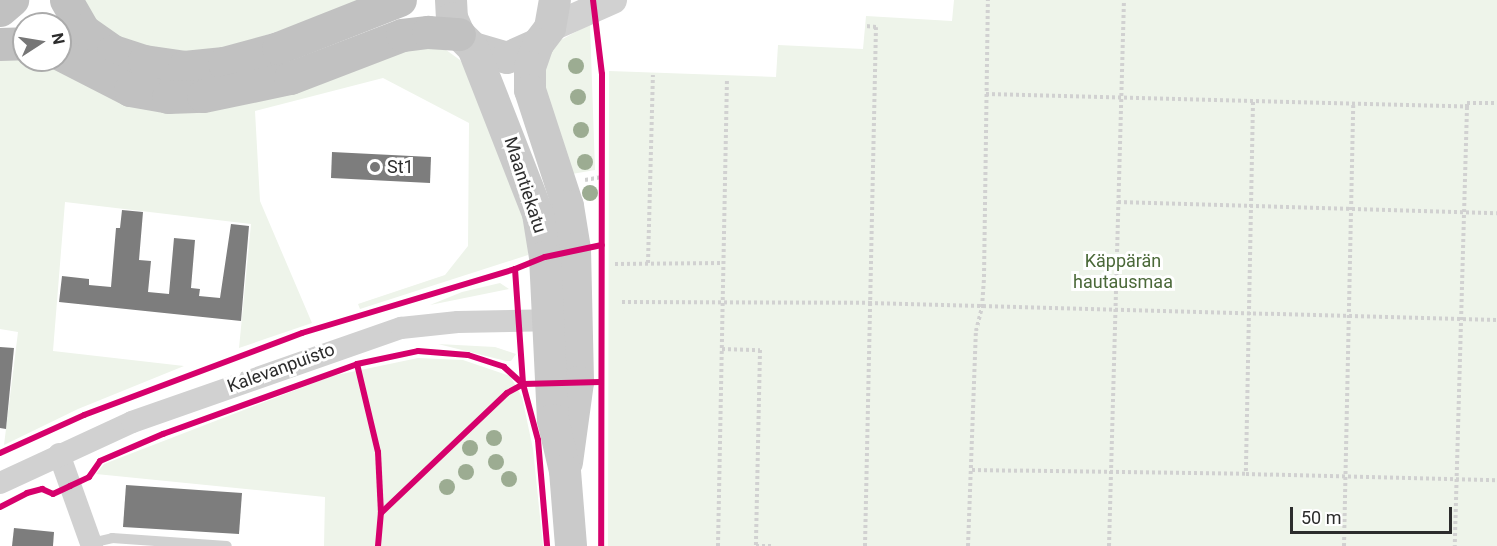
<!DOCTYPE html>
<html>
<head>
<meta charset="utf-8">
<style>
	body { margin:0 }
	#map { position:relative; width:1497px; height:546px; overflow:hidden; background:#fff; font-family:Roboto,sans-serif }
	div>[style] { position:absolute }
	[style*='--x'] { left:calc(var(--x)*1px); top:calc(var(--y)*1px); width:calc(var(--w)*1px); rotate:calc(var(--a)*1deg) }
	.green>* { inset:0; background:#eef4ea }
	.building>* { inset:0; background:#7d7d7d }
	.path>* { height:4px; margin-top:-2px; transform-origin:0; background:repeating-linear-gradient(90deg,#d1d1d1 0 3px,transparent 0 6px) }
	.service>* { height:10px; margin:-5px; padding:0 5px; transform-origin:5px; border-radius:5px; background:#d1d1d1 }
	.minor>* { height:22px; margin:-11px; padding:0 11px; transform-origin:11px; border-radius:11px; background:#d1d1d1 }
	.tertiary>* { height:28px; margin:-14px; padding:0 14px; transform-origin:14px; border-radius:14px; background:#d1d1d1 }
	.secondary>* { height:32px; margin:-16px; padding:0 16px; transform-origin:16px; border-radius:16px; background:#cacaca }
	.trunk>* { height:33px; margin:-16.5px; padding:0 16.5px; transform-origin:16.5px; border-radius:16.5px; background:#c1c1c1 }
	.cycleway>* { height:6px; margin:-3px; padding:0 3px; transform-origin:3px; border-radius:3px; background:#d6006c }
	.trees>* { width:16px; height:16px; margin:-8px; border-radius:50%; background:#9cac92 }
	.dots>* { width:16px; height:16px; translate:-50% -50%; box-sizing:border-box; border:3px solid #fff; border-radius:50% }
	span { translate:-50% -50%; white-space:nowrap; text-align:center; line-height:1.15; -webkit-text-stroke:6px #fff; paint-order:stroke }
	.poi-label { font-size:18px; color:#2c2c2c }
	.left { translate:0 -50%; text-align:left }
	.street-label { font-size:18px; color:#2c2c2c }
	.park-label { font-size:18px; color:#4b6939 }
	.north { position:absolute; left:12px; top:12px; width:60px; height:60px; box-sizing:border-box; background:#fff; border:2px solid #ababab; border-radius:50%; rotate:78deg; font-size:16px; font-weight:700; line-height:24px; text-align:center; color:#2c2c2c }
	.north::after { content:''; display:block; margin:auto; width:21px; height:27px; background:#767676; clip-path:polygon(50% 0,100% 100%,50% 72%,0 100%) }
	.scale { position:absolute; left:1290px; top:507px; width:162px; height:27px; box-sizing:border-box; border:3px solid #2c2c2c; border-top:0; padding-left:8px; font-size:18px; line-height:21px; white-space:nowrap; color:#2c2c2c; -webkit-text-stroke:4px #fff; paint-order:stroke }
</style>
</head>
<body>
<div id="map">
	<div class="green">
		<div style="clip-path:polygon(79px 0,376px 0,201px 56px,151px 51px,94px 24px)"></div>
		<div style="clip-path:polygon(954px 0,1497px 0,1497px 546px,608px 546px,609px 71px,776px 77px,778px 45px,863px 49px,866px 16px,952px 21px)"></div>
		<div style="clip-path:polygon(590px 24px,595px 170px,572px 174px,542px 85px,546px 57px,559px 41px)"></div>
		<div style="clip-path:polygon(415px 45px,442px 47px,460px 60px,477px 84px,504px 152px,529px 238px,528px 255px,360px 309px,358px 304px,445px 275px,468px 246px,469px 123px,383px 78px,255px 111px,260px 201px,312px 323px,239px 348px,251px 224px,65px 202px,53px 351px,184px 366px,78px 409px,4px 445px,18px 332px,0 329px,0 59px,24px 58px,55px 70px)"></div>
		<div style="clip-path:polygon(500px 283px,509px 289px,430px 305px,462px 292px)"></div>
		<div style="clip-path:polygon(438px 344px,495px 347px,516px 354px,511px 361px,506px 361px)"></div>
		<div style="clip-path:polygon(418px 358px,463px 360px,510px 376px,522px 397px,533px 449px,543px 546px,324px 546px,325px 497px,96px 474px,104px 464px,332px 376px)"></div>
	</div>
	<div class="building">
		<div style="clip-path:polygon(332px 152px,431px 157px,430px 183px,331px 178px)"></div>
		<div style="clip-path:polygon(122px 210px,143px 212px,139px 260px,151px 261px,148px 292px,169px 294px,174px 238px,195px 240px,191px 288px,200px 289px,199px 296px,220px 298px,231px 224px,249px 226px,241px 321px,59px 302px,62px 276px,89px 279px,89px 285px,111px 287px,116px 228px,120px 228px)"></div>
		<div style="clip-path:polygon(0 347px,14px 348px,6px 429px,0 428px)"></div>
		<div style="clip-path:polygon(126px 485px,242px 493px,239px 534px,123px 527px)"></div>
		<div style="clip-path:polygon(14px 528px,54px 532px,53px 546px,12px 546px)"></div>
	</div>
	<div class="path">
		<div style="--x:986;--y:94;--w:481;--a:1.5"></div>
		<div style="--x:1467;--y:107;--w:439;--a:91.6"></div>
		<div style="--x:1253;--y:102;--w:372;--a:91.1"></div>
		<div style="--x:1246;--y:474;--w:251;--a:1.4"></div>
		<div style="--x:1467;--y:107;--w:4;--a:-90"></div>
		<div style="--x:1467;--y:103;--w:30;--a:0"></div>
		<div style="--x:585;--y:180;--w:17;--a:-10"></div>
		<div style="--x:1118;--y:202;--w:379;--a:1.7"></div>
		<div style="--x:648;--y:263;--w:188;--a:-88.5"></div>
		<div style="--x:615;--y:264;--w:108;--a:-0.5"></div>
		<div style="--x:622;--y:302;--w:247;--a:0.2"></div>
		<div style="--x:869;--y:303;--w:628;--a:1.55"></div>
		<div style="--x:722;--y:349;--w:38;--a:2"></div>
		<div style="--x:760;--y:350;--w:196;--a:91.2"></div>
		<div style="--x:972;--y:470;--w:274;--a:0.8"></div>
		<div style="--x:718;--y:546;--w:468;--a:-88.9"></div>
		<div style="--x:756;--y:546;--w:17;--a:0"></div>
		<div style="--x:865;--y:546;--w:519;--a:-88.79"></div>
		<div style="--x:876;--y:27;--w:10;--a:-174"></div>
		<div style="--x:968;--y:546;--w:215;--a:-87.9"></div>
		<div style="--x:976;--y:331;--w:25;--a:-76"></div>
		<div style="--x:982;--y:307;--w:30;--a:-86"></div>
		<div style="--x:984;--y:277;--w:277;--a:-89.2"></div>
		<div style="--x:1109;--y:546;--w:546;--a:-88.43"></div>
		<div style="--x:1344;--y:546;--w:441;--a:-88.8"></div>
	</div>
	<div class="service">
		<div style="--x:91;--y:543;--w:22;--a:-13"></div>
		<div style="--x:112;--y:538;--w:115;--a:4"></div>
	</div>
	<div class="minor">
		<div style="--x:59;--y:454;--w:98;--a:70.3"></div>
		<div style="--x:0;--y:483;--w:145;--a:-24.8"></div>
		<div style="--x:132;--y:422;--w:285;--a:-19.3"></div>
		<div style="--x:401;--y:328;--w:57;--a:-6"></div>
		<div style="--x:458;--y:322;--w:103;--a:-1.1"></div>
	</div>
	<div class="tertiary">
		<div style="--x:550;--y:28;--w:69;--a:-24"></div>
	</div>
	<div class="secondary">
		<div style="--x:451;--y:0;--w:18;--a:87"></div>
		<div style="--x:452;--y:18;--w:17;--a:66"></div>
		<div style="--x:459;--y:34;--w:20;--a:45"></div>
		<div style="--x:473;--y:48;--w:35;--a:16"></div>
		<div style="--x:507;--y:58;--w:34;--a:-24"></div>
		<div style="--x:538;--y:44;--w:20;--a:-53"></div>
		<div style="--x:550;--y:28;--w:28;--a:-80"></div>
		<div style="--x:538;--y:44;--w:24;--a:109"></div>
		<div style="--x:530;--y:67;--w:23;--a:90"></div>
		<div style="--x:530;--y:90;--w:122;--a:71.9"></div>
		<div style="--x:568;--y:206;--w:44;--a:80.8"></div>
		<div style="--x:575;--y:249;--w:133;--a:88.7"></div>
		<div style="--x:578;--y:382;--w:81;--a:97.8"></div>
		<div style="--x:473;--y:48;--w:178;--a:68.6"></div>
		<div style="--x:538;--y:214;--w:44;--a:80.8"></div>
		<div style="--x:545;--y:257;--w:163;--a:87.2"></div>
		<div style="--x:553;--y:420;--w:52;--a:76.8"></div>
		<div style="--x:565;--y:471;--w:75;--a:85.4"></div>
	</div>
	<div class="trunk">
		<div style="--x:66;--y:0;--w:34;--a:60"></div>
		<div style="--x:83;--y:30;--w:37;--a:35"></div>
		<div style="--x:113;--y:51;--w:33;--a:18"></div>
		<div style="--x:144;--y:61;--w:40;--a:8.5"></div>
		<div style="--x:184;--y:67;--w:40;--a:-5.7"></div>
		<div style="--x:224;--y:63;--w:56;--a:-15.5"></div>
		<div style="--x:278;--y:48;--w:131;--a:-21.5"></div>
		<div style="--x:0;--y:10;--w:16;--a:-40"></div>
		<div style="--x:0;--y:44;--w:24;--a:-2"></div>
		<div style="--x:60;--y:54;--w:79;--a:27.2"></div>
		<div style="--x:130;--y:90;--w:39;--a:10"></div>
		<div style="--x:168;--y:97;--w:35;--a:-2"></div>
		<div style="--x:203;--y:96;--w:89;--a:-11.7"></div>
		<div style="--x:290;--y:78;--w:120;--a:-21"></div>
		<div style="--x:402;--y:35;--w:26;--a:-7"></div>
		<div style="--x:428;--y:32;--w:31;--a:4"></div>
	</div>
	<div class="cycleway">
		<div style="--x:593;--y:0;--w:75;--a:83.1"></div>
		<div style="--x:602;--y:74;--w:472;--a:90.1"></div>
		<div style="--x:515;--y:269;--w:115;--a:86"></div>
		<div style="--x:523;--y:384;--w:58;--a:75"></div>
		<div style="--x:538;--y:440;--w:106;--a:85.1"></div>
		<div style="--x:357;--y:364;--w:90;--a:76.6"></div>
		<div style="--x:378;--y:452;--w:61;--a:87.2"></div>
		<div style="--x:0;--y:453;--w:92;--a:-24.3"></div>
		<div style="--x:84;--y:415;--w:233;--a:-20.6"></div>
		<div style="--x:302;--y:333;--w:222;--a:-16.7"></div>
		<div style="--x:515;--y:269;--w:32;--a:-22"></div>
		<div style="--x:545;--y:257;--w:58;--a:-11.9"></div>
		<div style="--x:0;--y:507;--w:30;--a:-27"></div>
		<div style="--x:27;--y:493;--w:16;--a:-15"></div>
		<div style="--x:42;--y:489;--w:12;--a:24"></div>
		<div style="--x:53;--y:494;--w:19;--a:-25"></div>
		<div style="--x:70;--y:486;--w:21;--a:-25"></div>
		<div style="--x:89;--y:477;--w:19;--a:-55"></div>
		<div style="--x:100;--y:461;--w:69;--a:-23.2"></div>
		<div style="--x:163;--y:434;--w:206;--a:-19.8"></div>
		<div style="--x:357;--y:364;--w:62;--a:-12"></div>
		<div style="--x:418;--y:351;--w:50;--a:4.6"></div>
		<div style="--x:468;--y:355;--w:38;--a:18"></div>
		<div style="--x:504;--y:367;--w:25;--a:42"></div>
		<div style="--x:378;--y:546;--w:33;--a:-85"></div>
		<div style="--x:381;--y:513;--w:174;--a:-43.6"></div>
		<div style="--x:507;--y:393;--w:18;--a:-29"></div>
		<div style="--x:523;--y:384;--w:77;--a:-1.5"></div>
	</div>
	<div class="trees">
		<div style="left:576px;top:66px"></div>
		<div style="left:578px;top:97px"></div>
		<div style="left:581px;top:130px"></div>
		<div style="left:585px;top:162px"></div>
		<div style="left:590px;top:193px"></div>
		<div style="left:494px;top:438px"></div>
		<div style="left:470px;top:448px"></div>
		<div style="left:496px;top:462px"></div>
		<div style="left:466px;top:472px"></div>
		<div style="left:509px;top:479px"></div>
		<div style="left:447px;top:487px"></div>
	</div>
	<div class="dots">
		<div style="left:375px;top:167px;background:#767676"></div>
	</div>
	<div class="poi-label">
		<span class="left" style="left:387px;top:167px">St1</span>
	</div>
	<div class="street-label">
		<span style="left:525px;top:185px;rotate:72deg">Maantiekatu</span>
		<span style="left:281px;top:368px;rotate:-20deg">Kalevanpuisto</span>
	</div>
	<div class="park-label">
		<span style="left:1123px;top:272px">Käppärän<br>hautausmaa</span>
	</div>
	<div class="north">N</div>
	<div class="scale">50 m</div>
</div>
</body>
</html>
